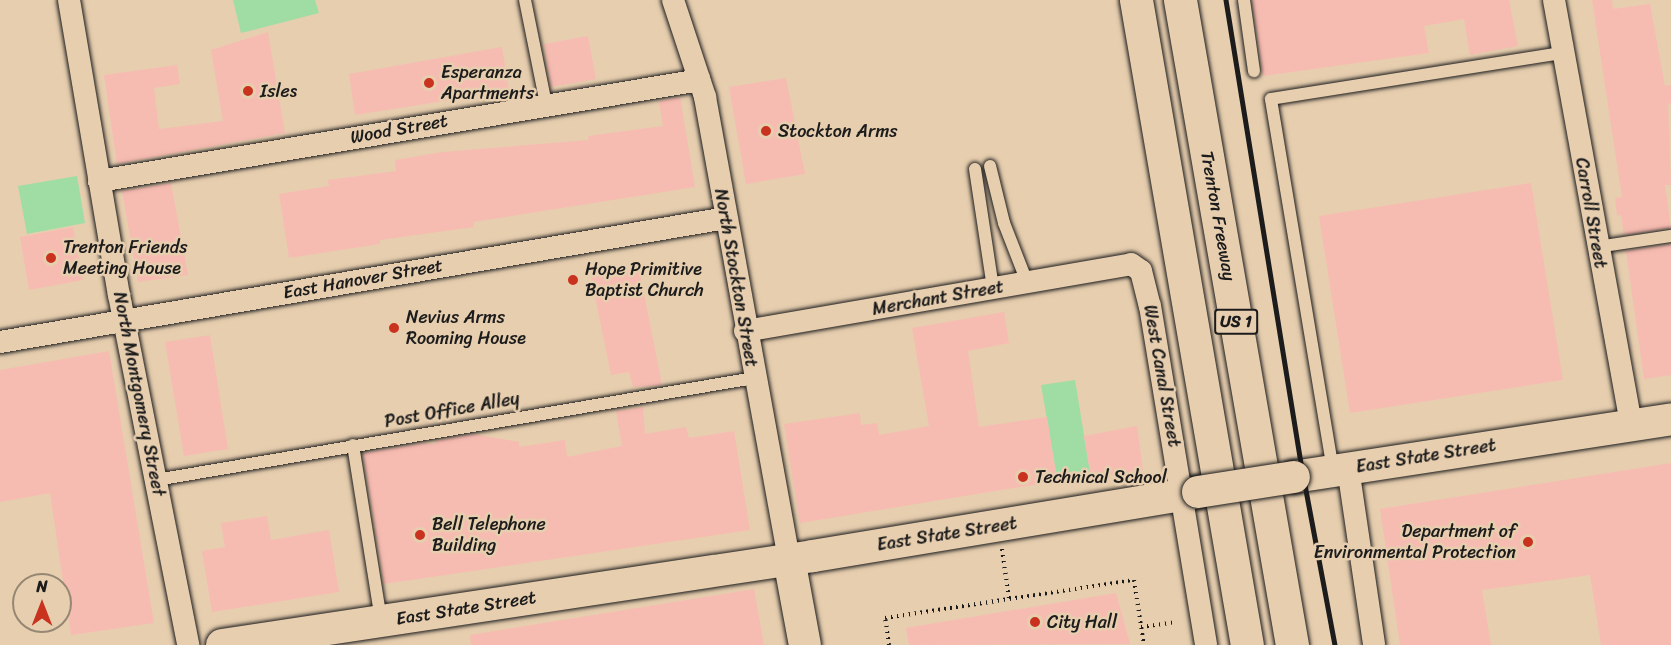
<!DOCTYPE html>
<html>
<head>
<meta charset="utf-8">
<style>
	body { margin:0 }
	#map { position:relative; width:1671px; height:645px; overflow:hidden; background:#e7ceaf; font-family:Sriracha,sans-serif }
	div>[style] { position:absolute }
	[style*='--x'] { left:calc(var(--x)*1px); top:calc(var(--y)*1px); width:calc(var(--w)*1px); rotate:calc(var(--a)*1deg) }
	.green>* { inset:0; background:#9fdda4 }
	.building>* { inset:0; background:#f7bcb1 }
	.path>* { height:4px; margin-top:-2px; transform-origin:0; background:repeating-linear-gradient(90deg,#1c1c1c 0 1.5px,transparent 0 6px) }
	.roads { filter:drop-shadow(0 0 2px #1c1c1c) drop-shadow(0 0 2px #1c1c1c) }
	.lane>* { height:12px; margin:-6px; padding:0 6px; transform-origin:6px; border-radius:6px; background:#e7ceaf }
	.street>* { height:22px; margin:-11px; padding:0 11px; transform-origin:11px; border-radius:11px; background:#e7ceaf }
	.secondary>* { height:32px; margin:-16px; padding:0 16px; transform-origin:16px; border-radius:16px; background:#e7ceaf }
	.highway>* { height:33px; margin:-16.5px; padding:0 16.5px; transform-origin:16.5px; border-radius:16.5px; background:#e7ceaf }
	.rail>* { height:4.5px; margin:-2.25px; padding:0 2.25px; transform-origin:2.25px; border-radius:2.25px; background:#1c1c1c }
	.bridges { filter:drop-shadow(0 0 2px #1c1c1c) drop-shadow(0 0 2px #1c1c1c) }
	.secondary-bridge>* { height:32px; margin:-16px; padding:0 16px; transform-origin:16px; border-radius:16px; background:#e7ceaf }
	.dots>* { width:16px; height:16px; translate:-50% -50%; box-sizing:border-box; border:3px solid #e7ceaf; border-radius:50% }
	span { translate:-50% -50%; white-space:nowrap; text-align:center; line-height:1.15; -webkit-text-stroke:5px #e7ceaf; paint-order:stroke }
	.shield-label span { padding:2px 4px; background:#e7ceaf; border:2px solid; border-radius:4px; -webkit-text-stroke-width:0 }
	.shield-label { font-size:16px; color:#1c1c1c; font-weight:700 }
	.poi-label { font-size:18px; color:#1c1c1c }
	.left { translate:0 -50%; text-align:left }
	.right { translate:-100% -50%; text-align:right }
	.street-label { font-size:18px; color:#1c1c1c }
	.north { position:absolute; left:12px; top:573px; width:60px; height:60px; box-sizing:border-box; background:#e7ceaf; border:2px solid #968774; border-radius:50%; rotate:0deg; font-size:16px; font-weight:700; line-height:24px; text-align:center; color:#1c1c1c }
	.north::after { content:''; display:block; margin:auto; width:21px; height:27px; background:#c8321e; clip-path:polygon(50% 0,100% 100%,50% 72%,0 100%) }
</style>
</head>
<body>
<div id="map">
	<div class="green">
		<div style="clip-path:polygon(233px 0,315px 0,319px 13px,241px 33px)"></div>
		<div style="clip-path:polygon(77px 176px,85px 223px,27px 234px,18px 186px)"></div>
		<div style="clip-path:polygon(1075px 380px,1091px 478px,1058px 483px,1041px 385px)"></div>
	</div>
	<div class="building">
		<div style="clip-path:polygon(1252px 0,1509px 0,1518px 46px,1470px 55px,1464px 19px,1424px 26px,1429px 53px,1263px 76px)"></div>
		<div style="clip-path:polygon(1592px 0,1612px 0,1613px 9px,1650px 4px,1665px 86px,1671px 85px,1671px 103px,1668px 104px,1671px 185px,1665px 185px,1671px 228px,1624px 235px,1621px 215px,1617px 216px,1615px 198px,1622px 197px)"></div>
		<div style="clip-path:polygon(268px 32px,285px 133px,117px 164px,104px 75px,177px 65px,180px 84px,154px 88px,159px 129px,223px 121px,211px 50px)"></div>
		<div style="clip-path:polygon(588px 36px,596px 79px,551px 87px,544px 44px)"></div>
		<div style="clip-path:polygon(502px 47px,509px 91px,355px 115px,349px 74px)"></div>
		<div style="clip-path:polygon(786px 78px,805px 174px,746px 184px,729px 87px)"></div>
		<div style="clip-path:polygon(680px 97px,695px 187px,473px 222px,474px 227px,380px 240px,380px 244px,289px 258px,279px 194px,329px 186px,328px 180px,396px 171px,395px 160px,442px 152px,589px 140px,588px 136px,663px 126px,659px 101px)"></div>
		<div style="clip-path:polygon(171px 183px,188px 275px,138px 282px,122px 191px)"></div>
		<div style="clip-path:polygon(1531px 183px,1563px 380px,1350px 413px,1319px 216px)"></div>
		<div style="clip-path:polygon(73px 227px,83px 280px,29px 290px,20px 237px)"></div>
		<div style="clip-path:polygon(1671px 244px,1671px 375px,1644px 379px,1626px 251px)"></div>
		<div style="clip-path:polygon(639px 268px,662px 385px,633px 387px,629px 372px,611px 375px,591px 277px)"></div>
		<div style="clip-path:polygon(1004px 312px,1009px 343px,968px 351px,979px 427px,1047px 417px,1057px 481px,800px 523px,784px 424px,860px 413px,861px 425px,877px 423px,879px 435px,929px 426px,912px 328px)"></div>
		<div style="clip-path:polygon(210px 335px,228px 449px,184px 456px,165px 342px)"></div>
		<div style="clip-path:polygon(109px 351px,154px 623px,71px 635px,50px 493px,0 502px,0 370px)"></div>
		<div style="clip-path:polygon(643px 407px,645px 434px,686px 427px,689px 438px,734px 431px,750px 530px,384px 584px,363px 453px,423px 443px,435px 444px,435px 441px,473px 434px,519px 442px,519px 447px,565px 440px,567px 457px,622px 446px,616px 411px)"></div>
		<div style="clip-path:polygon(1137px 426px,1143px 470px,1091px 478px,1084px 436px)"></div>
		<div style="clip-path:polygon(1671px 463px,1671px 645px,1601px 645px,1590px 575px,1482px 590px,1491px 645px,1400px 645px,1380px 509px)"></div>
		<div style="clip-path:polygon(267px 516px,271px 540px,329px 530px,339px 592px,212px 612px,202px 551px,225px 547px,221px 523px)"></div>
		<div style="clip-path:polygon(754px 589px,764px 645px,471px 645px,470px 635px)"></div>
		<div style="clip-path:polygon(1116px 593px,1130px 644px,909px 645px,906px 628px)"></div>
	</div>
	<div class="path">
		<div style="--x:1002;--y:549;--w:50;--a:82"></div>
		<div style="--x:1141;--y:627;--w:35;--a:-8"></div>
		<div style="--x:889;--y:645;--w:27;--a:-98"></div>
		<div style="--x:885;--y:618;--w:252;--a:-8.7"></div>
		<div style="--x:1134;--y:580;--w:66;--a:81.3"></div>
	</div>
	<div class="roads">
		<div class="lane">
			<div style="--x:525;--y:0;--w:106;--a:78.6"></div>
			<div style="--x:1244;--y:0;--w:72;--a:82"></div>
			<div style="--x:990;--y:166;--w:59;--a:76.2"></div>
			<div style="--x:1004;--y:223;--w:63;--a:68.7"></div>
			<div style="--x:975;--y:169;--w:120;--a:81.4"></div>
			<div style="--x:1597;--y:247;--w:75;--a:-8.5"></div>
			<div style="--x:353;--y:445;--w:177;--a:80.9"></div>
			<div style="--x:1333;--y:470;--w:376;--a:-99.5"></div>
			<div style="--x:1271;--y:99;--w:296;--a:-9"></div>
			<div style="--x:156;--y:480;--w:607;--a:-9.68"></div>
		</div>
		<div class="street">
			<div style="--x:69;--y:0;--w:299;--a:80.4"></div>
			<div style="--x:119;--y:295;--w:357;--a:78.8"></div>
			<div style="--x:673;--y:0;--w:102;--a:71.7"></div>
			<div style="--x:705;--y:97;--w:470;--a:79.7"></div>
			<div style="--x:1554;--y:0;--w:432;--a:79.7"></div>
			<div style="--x:99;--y:181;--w:609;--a:-9.54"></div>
			<div style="--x:745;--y:331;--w:392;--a:-9.8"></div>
			<div style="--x:1131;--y:264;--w:12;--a:35"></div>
			<div style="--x:1141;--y:271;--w:36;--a:76"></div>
			<div style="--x:1150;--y:306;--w:344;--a:80.6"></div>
			<div style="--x:0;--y:342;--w:737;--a:-9.69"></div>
			<div style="--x:1348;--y:468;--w:179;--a:81.6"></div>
		</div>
		<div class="secondary">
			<div style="--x:1294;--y:477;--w:381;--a:-8.7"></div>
			<div style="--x:789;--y:559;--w:87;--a:79.5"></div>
			<div style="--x:222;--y:645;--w:598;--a:-8.56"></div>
			<div style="--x:813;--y:556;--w:390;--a:-9.4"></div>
		</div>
		<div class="highway">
			<div style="--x:1136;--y:0;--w:654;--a:80.24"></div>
			<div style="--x:1180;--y:0;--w:655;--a:80.15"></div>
		</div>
	</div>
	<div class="rail">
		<div style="--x:1226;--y:0;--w:480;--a:80.8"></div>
		<div style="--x:1303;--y:474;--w:174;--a:79.4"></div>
	</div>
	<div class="bridges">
		<div class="secondary-bridge">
			<div style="--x:1198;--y:492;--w:97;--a:-8.9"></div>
		</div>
	</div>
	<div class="dots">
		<div style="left:429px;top:83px;background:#c8321e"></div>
		<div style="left:248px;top:91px;background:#c8321e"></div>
		<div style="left:766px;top:131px;background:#c8321e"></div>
		<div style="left:51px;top:258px;background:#c8321e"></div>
		<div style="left:573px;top:280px;background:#c8321e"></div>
		<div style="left:394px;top:328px;background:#c8321e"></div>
		<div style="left:1023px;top:477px;background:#c8321e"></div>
		<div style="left:420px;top:535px;background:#c8321e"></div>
		<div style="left:1528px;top:542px;background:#c8321e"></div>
		<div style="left:1035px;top:622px;background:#c8321e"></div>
	</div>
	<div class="shield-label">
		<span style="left:1236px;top:322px">US 1</span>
	</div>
	<div class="poi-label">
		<span class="left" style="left:441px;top:83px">Esperanza<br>Apartments</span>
		<span class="left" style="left:260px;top:91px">Isles</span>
		<span class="left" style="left:778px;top:131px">Stockton Arms</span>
		<span class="left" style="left:63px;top:258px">Trenton Friends<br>Meeting House</span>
		<span class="left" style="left:585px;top:280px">Hope Primitive<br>Baptist Church</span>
		<span class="left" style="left:406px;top:328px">Nevius Arms<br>Rooming House</span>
		<span class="left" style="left:1035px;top:477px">Technical School</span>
		<span class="left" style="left:432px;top:535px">Bell Telephone<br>Building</span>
		<span class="right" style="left:1516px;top:542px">Department of<br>Environmental Protection</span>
		<span class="left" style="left:1047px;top:622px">City Hall</span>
	</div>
	<div class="street-label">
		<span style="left:399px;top:129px;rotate:-10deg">Wood Street</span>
		<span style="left:1591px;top:213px;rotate:80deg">Carroll Street</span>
		<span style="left:1218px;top:216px;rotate:80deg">Trenton Freeway</span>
		<span style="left:736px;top:278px;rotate:80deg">North Stockton Street</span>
		<span style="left:363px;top:279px;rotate:-10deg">East Hanover Street</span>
		<span style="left:938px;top:298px;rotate:-10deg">Merchant Street</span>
		<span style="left:1162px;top:376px;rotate:80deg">West Canal Street</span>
		<span style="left:139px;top:394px;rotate:79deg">North Montgomery Street</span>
		<span style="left:452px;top:410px;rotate:-10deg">Post Office Alley</span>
		<span style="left:1426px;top:456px;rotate:-9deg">East State Street</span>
		<span style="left:947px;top:534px;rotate:-9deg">East State Street</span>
		<span style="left:466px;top:608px;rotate:-9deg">East State Street</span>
	</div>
	<div class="north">N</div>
</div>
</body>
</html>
